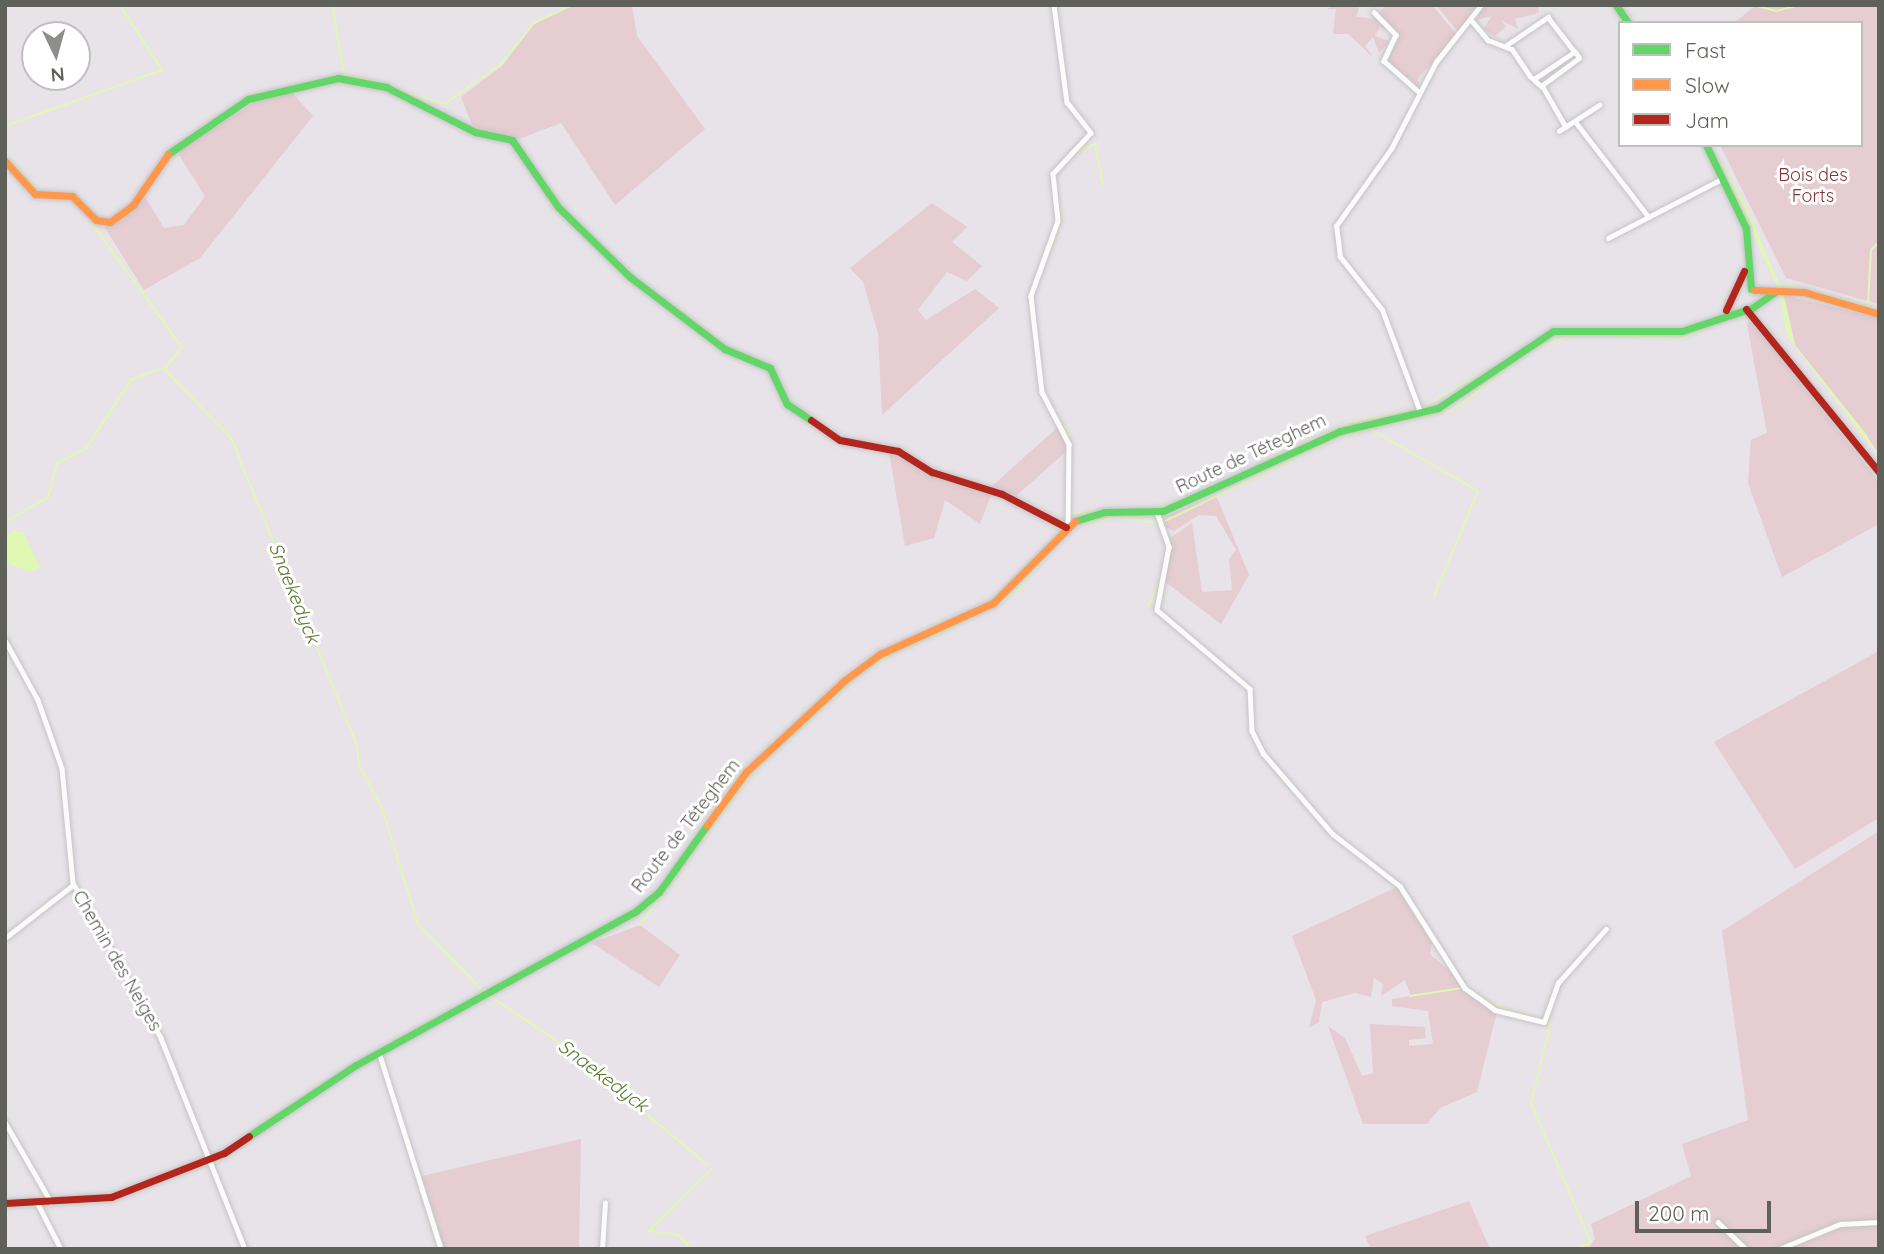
<!DOCTYPE html>
<html>
<head>
<meta charset="utf-8">
<style>
	body { margin:0 }
	#map { position:relative; width:1884px; height:1254px; overflow:hidden; background:#e7e3e9; font-family:Quicksand,sans-serif }
	div>[style] { position:absolute }
	[style*='--x'] { left:calc(var(--x)*1px); top:calc(var(--y)*1px); width:calc(var(--w)*1px); rotate:calc(var(--a)*1deg) }
	.green>* { inset:0; background:#e5cdd2 }
	.water>* { inset:0; background:#e1f7b4 }
	.stream>* { height:2px; margin:-1px; padding:0 1px; transform-origin:1px; border-radius:1px; background:#e1f7b4 }
	.roads { filter:drop-shadow(0 0 2px #c4c4c3) drop-shadow(0 0 2px #c4c4c3) }
	.street>* { height:4.5px; margin:-2.25px; padding:0 2.25px; transform-origin:2.25px; border-radius:2.25px; background:#fbfbfc }
	.fast>* { height:7px; margin:-3.5px; padding:0 3.5px; transform-origin:3.5px; border-radius:3.5px; background:#63d668 }
	.slow>* { height:7px; margin:-3.5px; padding:0 3.5px; transform-origin:3.5px; border-radius:3.5px; background:#ff974d }
	.jam>* { height:7px; margin:-3.5px; padding:0 3.5px; transform-origin:3.5px; border-radius:3.5px; background:#b3261e }
	span { translate:-50% -50%; white-space:nowrap; text-align:center; line-height:1.15; -webkit-text-stroke:6px #fff; paint-order:stroke }
	.park-label { font-size:18px; color:#843439 }
	.street-label { font-size:18px; color:#5d6159 }
	.water-label { font-size:19px; color:#5b7b2d; font-style:italic }
	.frame { position:absolute; inset:0; border:7px solid #5d6159; pointer-events:none }
	.legend { position:absolute; left:1618px; top:21px; width:245px; height:126px; box-sizing:border-box; background:#fff; border:2px solid #bec0bd; margin:0; padding:9px 12px; list-style:none; font-size:21px; color:#5d6159 }
	.legend li { display:flex; align-items:center; gap:14px; height:35px }
	.legend b { width:35px; border:2px solid #bec0bd }
	.north { position:absolute; left:21px; top:21px; width:70px; height:70px; box-sizing:border-box; background:#fff; border:2px solid #bec0bd; border-radius:50%; rotate:175deg; font-size:19px; font-weight:700; line-height:28px; text-align:center; color:#5d6159 }
	.north::after { content:''; display:block; margin:auto; width:24px; height:32px; background:#8d8e8b; clip-path:polygon(50% 0,100% 100%,50% 72%,0 100%) }
	.scale { position:absolute; left:1635px; top:1201px; width:136px; height:32px; box-sizing:border-box; border:4px solid #5d6159; border-top:0; padding-left:9px; font-size:21px; line-height:24px; white-space:nowrap; color:#5d6159; -webkit-text-stroke:5px #fff; paint-order:stroke }
</style>
</head>
<body>
<div id="map">
	<div class="green">
		<div style="clip-path:polygon(574px 5px,632px 5px,637px 36px,705px 129px,615px 205px,561px 123px,519px 139px,482px 131px,473px 127px,461px 97px,502px 66px,534px 24px)"></div>
		<div style="clip-path:polygon(1333px 5px,1360px 5px,1356px 17px,1377px 19px,1391px 32px,1380px 27px,1375px 36px,1390px 41px,1379px 53px,1373px 37px,1365px 46px,1374px 58px,1348px 34px,1333px 34px,1336px 9px,1327px 9px)"></div>
		<div style="clip-path:polygon(1386px 5px,1432px 5px,1457px 35px,1418px 78px,1419px 87px,1386px 59px,1399px 39px,1379px 13px)"></div>
		<div style="clip-path:polygon(1436px 5px,1472px 5px,1476px 10px,1459px 33px)"></div>
		<div style="clip-path:polygon(1484px 5px,1538px 5px,1539px 13px,1515px 19px,1518px 29px,1501px 20px,1506px 27px,1495px 36px,1503px 42px,1483px 29px,1492px 16px,1476px 20px)"></div>
		<div style="clip-path:polygon(1756px 5px,1879px 5px,1879px 304px,1786px 278px,1720px 145px,1861px 145px,1861px 23px,1734px 23px)"></div>
		<div style="clip-path:polygon(291px 91px,313px 116px,200px 258px,144px 290px,105px 228px,145px 197px,164px 228px,184px 225px,205px 196px,177px 152px,258px 100px)"></div>
		<div style="clip-path:polygon(932px 203px,967px 227px,952px 242px,982px 266px,967px 281px,947px 272px,918px 310px,926px 320px,975px 289px,999px 308px,882px 415px,878px 333px,863px 282px,850px 268px)"></div>
		<div style="clip-path:polygon(1784px 295px,1879px 318px,1879px 453px,1795px 345px)"></div>
		<div style="clip-path:polygon(1751px 321px,1879px 482px,1879px 524px,1782px 577px,1748px 483px,1751px 440px,1767px 433px,1747px 324px)"></div>
		<div style="clip-path:polygon(1058px 427px,1068px 450px,1016px 496px,991px 487px)"></div>
		<div style="clip-path:polygon(889px 452px,933px 475px,992px 493px,980px 524px,945px 500px,934px 538px,905px 546px)"></div>
		<div style="clip-path:polygon(1216px 495px,1249px 575px,1221px 624px,1164px 581px,1170px 538px,1192px 523px,1202px 592px,1232px 590px,1229px 559px,1236px 550px,1216px 516px,1199px 515px,1174px 531px,1164px 526px,1164px 517px)"></div>
		<div style="clip-path:polygon(1879px 651px,1877px 819px,1795px 869px,1714px 742px)"></div>
		<div style="clip-path:polygon(1879px 831px,1879px 1249px,1588px 1249px,1595px 1239px,1591px 1224px,1691px 1176px,1682px 1144px,1748px 1120px,1722px 931px)"></div>
		<div style="clip-path:polygon(1397px 887px,1432px 943px,1430px 954px,1497px 1012px,1477px 1092px,1440px 1108px,1427px 1124px,1363px 1124px,1328px 1026px,1345px 1038px,1362px 1076px,1373px 1073px,1370px 1024px,1425px 1027px,1426px 1038px,1409px 1040px,1409px 1046px,1433px 1044px,1428px 1011px,1392px 1006px,1392px 999px,1411px 996px,1405px 980px,1381px 996px,1383px 984px,1374px 978px,1371px 997px,1355px 993px,1322px 1002px,1319px 1022px,1309px 1028px,1316px 1000px,1292px 936px)"></div>
		<div style="clip-path:polygon(640px 925px,680px 955px,659px 987px,592px 943px)"></div>
		<div style="clip-path:polygon(581px 1139px,579px 1249px,444px 1249px,422px 1176px)"></div>
		<div style="clip-path:polygon(1469px 1201px,1490px 1249px,1371px 1249px,1365px 1236px)"></div>
	</div>
	<div class="water">
		<div style="clip-path:polygon(1713px 145px,1744px 202px,1783px 293px,1795px 345px,1866px 434px,1879px 457px,1787px 336px,1779px 291px)"></div>
		<div style="clip-path:polygon(14px 531px,24px 533px,40px 568px,29px 572px,5px 562px,5px 535px)"></div>
	</div>
	<div class="stream">
		<div style="--x:332;--y:5;--w:69;--a:80"></div>
		<div style="--x:344;--y:73;--w:105;--a:17.2"></div>
		<div style="--x:444;--y:104;--w:68;--a:-34.9"></div>
		<div style="--x:500;--y:65;--w:54;--a:-51"></div>
		<div style="--x:534;--y:23;--w:42;--a:-25.3"></div>
		<div style="--x:1754;--y:5;--w:23;--a:15"></div>
		<div style="--x:1776;--y:11;--w:25;--a:-14"></div>
		<div style="--x:5;--y:126;--w:167;--a:-19.6"></div>
		<div style="--x:162;--y:70;--w:77;--a:-122.9"></div>
		<div style="--x:1078;--y:151;--w:18;--a:-22"></div>
		<div style="--x:1095;--y:144;--w:41;--a:78.7"></div>
		<div style="--x:5;--y:155;--w:51;--a:46.6"></div>
		<div style="--x:59;--y:192;--w:12;--a:5"></div>
		<div style="--x:90;--y:221;--w:156;--a:53.9"></div>
		<div style="--x:182;--y:347;--w:28;--a:129"></div>
		<div style="--x:164;--y:369;--w:96;--a:45.8"></div>
		<div style="--x:231;--y:438;--w:332;--a:67.7"></div>
		<div style="--x:357;--y:745;--w:20;--a:84"></div>
		<div style="--x:359;--y:765;--w:49;--a:61.9"></div>
		<div style="--x:382;--y:808;--w:121;--a:72.8"></div>
		<div style="--x:418;--y:924;--w:93;--a:45.9"></div>
		<div style="--x:1049;--y:253;--w:36;--a:-69"></div>
		<div style="--x:1062;--y:219;--w:20;--a:-101"></div>
		<div style="--x:1779;--y:283;--w:103;--a:14.6"></div>
		<div style="--x:1868;--y:303;--w:53;--a:-86.8"></div>
		<div style="--x:1871;--y:250;--w:11;--a:-45"></div>
		<div style="--x:1736;--y:316;--w:12;--a:0"></div>
		<div style="--x:1587;--y:334;--w:93;--a:3.1"></div>
		<div style="--x:1680;--y:339;--w:51;--a:-23.1"></div>
		<div style="--x:1423;--y:407;--w:63;--a:-30.7"></div>
		<div style="--x:1054;--y:410;--w:29;--a:59"></div>
		<div style="--x:1069;--y:435;--w:24;--a:85"></div>
		<div style="--x:1371;--y:429;--w:84;--a:-13"></div>
		<div style="--x:1453;--y:410;--w:100;--a:-37.7"></div>
		<div style="--x:1532;--y:349;--w:46;--a:-19.2"></div>
		<div style="--x:1372;--y:430;--w:122;--a:29.9"></div>
		<div style="--x:1478;--y:491;--w:114;--a:112.7"></div>
		<div style="--x:1275;--y:457;--w:84;--a:-24.7"></div>
		<div style="--x:1351;--y:422;--w:65;--a:-11.5"></div>
		<div style="--x:1070;--y:513;--w:85;--a:-3.4"></div>
		<div style="--x:1155;--y:508;--w:37;--a:-19"></div>
		<div style="--x:5;--y:522;--w:50;--a:-30.2"></div>
		<div style="--x:48;--y:497;--w:35;--a:-75"></div>
		<div style="--x:57;--y:463;--w:33;--a:-27"></div>
		<div style="--x:86;--y:448;--w:82;--a:-56.5"></div>
		<div style="--x:131;--y:380;--w:33;--a:-21"></div>
		<div style="--x:1163;--y:522;--w:195;--a:-25.8"></div>
		<div style="--x:1339;--y:437;--w:28;--a:-13"></div>
		<div style="--x:1083;--y:524;--w:35;--a:-12"></div>
		<div style="--x:1117;--y:517;--w:41;--a:8.3"></div>
		<div style="--x:1148;--y:606;--w:30;--a:-64"></div>
		<div style="--x:640;--y:925;--w:192;--a:-53.5"></div>
		<div style="--x:754;--y:771;--w:139;--a:-42.7"></div>
		<div style="--x:856;--y:677;--w:46;--a:-32.7"></div>
		<div style="--x:895;--y:652;--w:104;--a:-23.9"></div>
		<div style="--x:990;--y:610;--w:34;--a:-36"></div>
		<div style="--x:1018;--y:590;--w:55;--a:-50.9"></div>
		<div style="--x:1468;--y:987;--w:32;--a:35"></div>
		<div style="--x:1494;--y:1005;--w:37;--a:17"></div>
		<div style="--x:1410;--y:996;--w:53;--a:-8.7"></div>
		<div style="--x:491;--y:997;--w:83;--a:33.7"></div>
		<div style="--x:560;--y:1043;--w:190;--a:39.5"></div>
		<div style="--x:1551;--y:1022;--w:83;--a:103.9"></div>
		<div style="--x:1531;--y:1103;--w:151;--a:66.7"></div>
		<div style="--x:1591;--y:1242;--w:16;--a:153"></div>
		<div style="--x:691;--y:1249;--w:18;--a:-131"></div>
		<div style="--x:679;--y:1235;--w:30;--a:-172"></div>
		<div style="--x:649;--y:1231;--w:88;--a:-44.5"></div>
	</div>
	<div class="roads">
		<div class="street">
			<div style="--x:1054;--y:5;--w:98;--a:82.4"></div>
			<div style="--x:1067;--y:102;--w:39;--a:52"></div>
			<div style="--x:1091;--y:133;--w:56;--a:132.8"></div>
			<div style="--x:1053;--y:174;--w:47;--a:83.9"></div>
			<div style="--x:1058;--y:221;--w:80;--a:109.8"></div>
			<div style="--x:1031;--y:296;--w:97;--a:83.5"></div>
			<div style="--x:1042;--y:392;--w:59;--a:62.6"></div>
			<div style="--x:1069;--y:444;--w:81;--a:90.7"></div>
			<div style="--x:1374;--y:12;--w:32;--a:46"></div>
			<div style="--x:1396;--y:35;--w:29;--a:115"></div>
			<div style="--x:1384;--y:61;--w:45;--a:41.4"></div>
			<div style="--x:1472;--y:21;--w:25;--a:50"></div>
			<div style="--x:1488;--y:40;--w:26;--a:21"></div>
			<div style="--x:1512;--y:49;--w:32;--a:56"></div>
			<div style="--x:1530;--y:76;--w:15;--a:42"></div>
			<div style="--x:1541;--y:86;--w:47;--a:-36.4"></div>
			<div style="--x:1579;--y:58;--w:7;--a:-124"></div>
			<div style="--x:1575;--y:52;--w:48;--a:146"></div>
			<div style="--x:1505;--y:46;--w:52;--a:-34"></div>
			<div style="--x:1548;--y:17;--w:44;--a:52.4"></div>
			<div style="--x:1543;--y:87;--w:46;--a:60.1"></div>
			<div style="--x:1575;--y:121;--w:121;--a:52.4"></div>
			<div style="--x:1559;--y:131;--w:48;--a:-33"></div>
			<div style="--x:1608;--y:238;--w:128;--a:-27.4"></div>
			<div style="--x:1420;--y:412;--w:109;--a:-110.4"></div>
			<div style="--x:1382;--y:310;--w:68;--a:-128.4"></div>
			<div style="--x:1340;--y:257;--w:31;--a:-97"></div>
			<div style="--x:1336;--y:226;--w:95;--a:-54.5"></div>
			<div style="--x:1391;--y:149;--w:98;--a:-62.7"></div>
			<div style="--x:1436;--y:62;--w:73;--a:-51.7"></div>
			<div style="--x:1157;--y:512;--w:37;--a:71"></div>
			<div style="--x:1169;--y:547;--w:64;--a:100.8"></div>
			<div style="--x:1157;--y:610;--w:122;--a:40.3"></div>
			<div style="--x:1250;--y:689;--w:42;--a:87.3"></div>
			<div style="--x:1252;--y:731;--w:25;--a:63"></div>
			<div style="--x:1263;--y:753;--w:107;--a:49.2"></div>
			<div style="--x:1333;--y:834;--w:85;--a:37.8"></div>
			<div style="--x:1400;--y:886;--w:121;--a:57.5"></div>
			<div style="--x:1465;--y:988;--w:37;--a:36"></div>
			<div style="--x:1495;--y:1010;--w:50;--a:13.8"></div>
			<div style="--x:1544;--y:1022;--w:41;--a:-70.3"></div>
			<div style="--x:1558;--y:983;--w:72;--a:-48.4"></div>
			<div style="--x:5;--y:640;--w:68;--a:61.2"></div>
			<div style="--x:38;--y:700;--w:72;--a:70.6"></div>
			<div style="--x:62;--y:768;--w:116;--a:84.5"></div>
			<div style="--x:73;--y:883;--w:178;--a:60.4"></div>
			<div style="--x:161;--y:1038;--w:227;--a:68.3"></div>
			<div style="--x:5;--y:938;--w:86;--a:-37.9"></div>
			<div style="--x:379;--y:1052;--w:207;--a:72.5"></div>
			<div style="--x:5;--y:1122;--w:92;--a:60.1"></div>
			<div style="--x:37;--y:1202;--w:53;--a:62.9"></div>
			<div style="--x:1718;--y:1222;--w:39;--a:44"></div>
			<div style="--x:602;--y:1249;--w:46;--a:-86.3"></div>
			<div style="--x:1779;--y:1249;--w:66;--a:-22.3"></div>
			<div style="--x:1840;--y:1224;--w:39;--a:-3"></div>
		</div>
		<div class="fast">
			<div style="--x:1616;--y:5;--w:22;--a:56"></div>
			<div style="--x:1706;--y:145;--w:92;--a:64.3"></div>
			<div style="--x:1746;--y:228;--w:61;--a:85.3"></div>
			<div style="--x:168;--y:154;--w:97;--a:-34.5"></div>
			<div style="--x:248;--y:99;--w:92;--a:-13.1"></div>
			<div style="--x:338;--y:78;--w:49;--a:10.6"></div>
			<div style="--x:386;--y:87;--w:100;--a:26.8"></div>
			<div style="--x:475;--y:132;--w:38;--a:12"></div>
			<div style="--x:512;--y:140;--w:81;--a:55.5"></div>
			<div style="--x:558;--y:207;--w:100;--a:44.2"></div>
			<div style="--x:630;--y:277;--w:119;--a:37.2"></div>
			<div style="--x:725;--y:349;--w:49;--a:22.9"></div>
			<div style="--x:770;--y:368;--w:40;--a:65"></div>
			<div style="--x:787;--y:404;--w:29;--a:34"></div>
			<div style="--x:1075;--y:521;--w:30;--a:-17"></div>
			<div style="--x:1104;--y:512;--w:59;--a:-1"></div>
			<div style="--x:1163;--y:511;--w:194;--a:-24.3"></div>
			<div style="--x:1340;--y:431;--w:101;--a:-13.2"></div>
			<div style="--x:1438;--y:408;--w:138;--a:-33.8"></div>
			<div style="--x:1553;--y:331;--w:129;--a:0"></div>
			<div style="--x:1682;--y:331;--w:74;--a:-18.2"></div>
			<div style="--x:1752;--y:308;--w:29;--a:-35"></div>
			<div style="--x:249;--y:1136;--w:128;--a:-33.6"></div>
			<div style="--x:356;--y:1065;--w:320;--a:-28.8"></div>
			<div style="--x:636;--y:911;--w:30;--a:-40"></div>
			<div style="--x:659;--y:892;--w:82;--a:-54.4"></div>
		</div>
		<div class="slow">
			<div style="--x:5;--y:161;--w:45;--a:47.7"></div>
			<div style="--x:35;--y:194;--w:37;--a:3"></div>
			<div style="--x:72;--y:196;--w:34;--a:45"></div>
			<div style="--x:96;--y:220;--w:14;--a:8"></div>
			<div style="--x:110;--y:222;--w:29;--a:-36"></div>
			<div style="--x:133;--y:205;--w:62;--a:-55.5"></div>
			<div style="--x:1754;--y:290;--w:50;--a:2.3"></div>
			<div style="--x:1804;--y:292;--w:78;--a:16.3"></div>
			<div style="--x:707;--y:825;--w:66;--a:-53.7"></div>
			<div style="--x:746;--y:772;--w:135;--a:-42.9"></div>
			<div style="--x:845;--y:680;--w:44;--a:-36.6"></div>
			<div style="--x:880;--y:654;--w:124;--a:-24.3"></div>
			<div style="--x:993;--y:603;--w:116;--a:-45"></div>
		</div>
		<div class="jam">
			<div style="--x:1746;--y:309;--w:210;--a:50.8"></div>
			<div style="--x:1726;--y:310;--w:43;--a:-65.2"></div>
			<div style="--x:811;--y:420;--w:35;--a:35"></div>
			<div style="--x:840;--y:440;--w:59;--a:10.7"></div>
			<div style="--x:898;--y:451;--w:40;--a:32"></div>
			<div style="--x:932;--y:472;--w:73;--a:17.4"></div>
			<div style="--x:1002;--y:494;--w:72;--a:27.3"></div>
			<div style="--x:5;--y:1203;--w:106;--a:-3.2"></div>
			<div style="--x:111;--y:1197;--w:121;--a:-21.3"></div>
			<div style="--x:224;--y:1153;--w:30;--a:-34"></div>
		</div>
	</div>
	<div class="park-label">
		<span style="left:1813px;top:186px">Bois des<br>Forts</span>
	</div>
	<div class="street-label">
		<span style="left:1251px;top:454px;rotate:-25deg">Route de Téteghem</span>
		<span style="left:686px;top:826px;rotate:-52deg">Route de Téteghem</span>
		<span style="left:117px;top:961px;rotate:60deg">Chemin des Neiges</span>
	</div>
	<div class="water-label">
		<span style="left:294px;top:593px;rotate:68deg">Snaekedyck</span>
		<span style="left:603px;top:1076px;rotate:37deg">Snaekedyck</span>
	</div>
	<div class="frame"></div>
	<ul class="legend">
	<li><b style="height:9px;background:#63d668"></b>Fast</li>
	<li><b style="height:9px;background:#ff974d"></b>Slow</li>
	<li><b style="height:9px;background:#b3261e"></b>Jam</li>
	</ul>
	<div class="north">N</div>
	<div class="scale">200 m</div>
</div>
</body>
</html>
